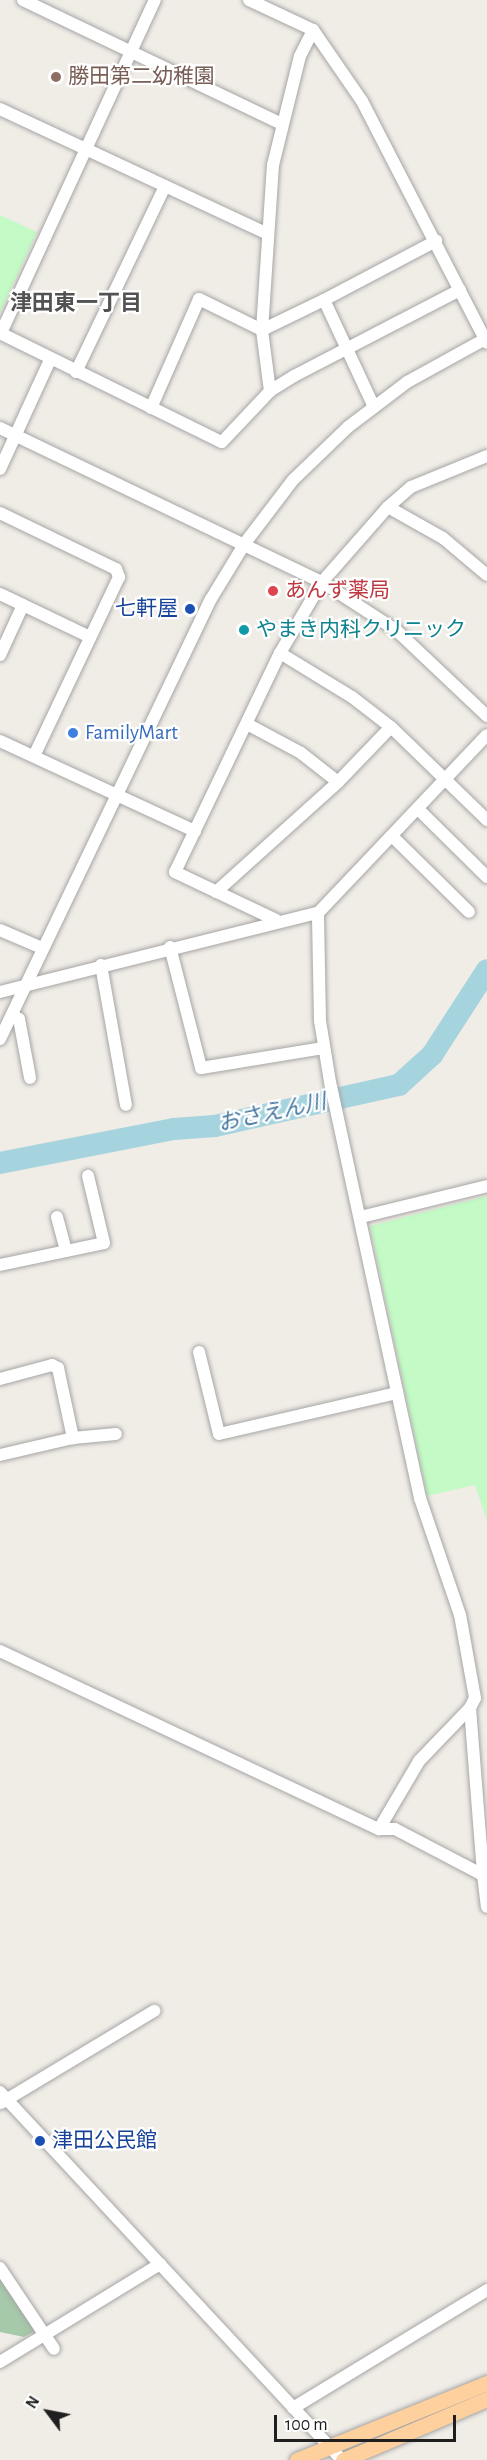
<!DOCTYPE html>
<html>
<head>
<meta charset="utf-8">
<style>
	body { margin:0 }
	#map { position:relative; width:487px; height:2460px; overflow:hidden; background:#f0ece6; font-family:"Alegreya Sans","Noto Sans JP",sans-serif }
	div>[style] { position:absolute }
	[style*='--x'] { left:calc(var(--x)*1px); top:calc(var(--y)*1px); width:calc(var(--w)*1px); rotate:calc(var(--a)*1deg) }
	.cemetery>* { inset:0; background:#a6c9aa }
	.park>* { inset:0; background:#c3fac5 }
	.river>* { height:22px; margin:-11px; padding:0 11px; transform-origin:11px; border-radius:11px; background:#a6d4de }
	.roads { filter:drop-shadow(0 0 2px #a6a6a6) drop-shadow(0 0 2px #a6a6a6) }
	.minor>* { height:12px; margin:-6px; padding:0 6px; transform-origin:6px; border-radius:6px; background:#fff }
	.major>* { height:15px; margin:-7.5px; padding:0 7.5px; transform-origin:7.5px; border-radius:7.5px; background:#fdd09e }
	.dots>* { width:16px; height:16px; translate:-50% -50%; box-sizing:border-box; border:3px solid #fff; border-radius:50% }
	span { translate:-50% -50%; white-space:nowrap; text-align:center; line-height:1.15; -webkit-text-stroke:4.5px #fff; paint-order:stroke }
	.education-label { font-size:21px; color:#785e54 }
	.left { translate:0 -50%; text-align:left }
	.health-label { font-size:21px; color:#be3a42 }
	.transit-label { font-size:21px; color:#164399 }
	.right { translate:-100% -50%; text-align:right }
	.culture-label { font-size:21px; color:#0d838f }
	.shop-label { font-size:21px; color:#366cbe }
	.neighbourhood-label { font-size:22px; color:#525252; font-weight:700 }
	.water-label { font-size:22px; color:#4477a1; font-style:italic }
	.north { position:absolute; left:18px; top:2382px; width:60px; height:60px; -webkit-text-stroke:4px #fff; paint-order:stroke; rotate:302deg; font-size:16px; font-weight:700; line-height:24px; text-align:center; color:#1f1f1f }
	.north::after { content:''; display:block; margin:auto; width:21px; height:27px; background:#1f1f1f; clip-path:polygon(50% 0,100% 100%,50% 72%,0 100%) }
	.scale { position:absolute; left:274px; top:2415px; width:182px; height:27px; box-sizing:border-box; border:3px solid #1f1f1f; border-top:0; padding-left:8px; font-size:18px; line-height:21px; white-space:nowrap; color:#1f1f1f; -webkit-text-stroke:4px #fff; paint-order:stroke }
</style>
</head>
<body>
<div id="map">
	<div class="cemetery">
		<div style="clip-path:polygon(0 2276px,37px 2330px,24px 2337px,0 2332px)"></div>
	</div>
	<div class="park">
		<div style="clip-path:polygon(0 215px,37px 232px,0 313px)"></div>
		<div style="clip-path:polygon(487px 1196px,487px 1521px,475px 1485px,427px 1496px,370px 1226px)"></div>
	</div>
	<div class="river">
		<div style="--x:0;--y:1163;--w:177;--a:-11.1"></div>
		<div style="--x:174;--y:1129;--w:41;--a:-4.2"></div>
		<div style="--x:215;--y:1126;--w:189;--a:-12.6"></div>
		<div style="--x:399;--y:1085;--w:45;--a:-42.3"></div>
		<div style="--x:432;--y:1055;--w:101;--a:-57.1"></div>
	</div>
	<div class="roads">
		<div class="minor">
			<div style="--x:23;--y:0;--w:285;--a:25.6"></div>
			<div style="--x:249;--y:0;--w:71;--a:25.1"></div>
			<div style="--x:313;--y:30;--w:86;--a:55.4"></div>
			<div style="--x:362;--y:101;--w:272;--a:62.7"></div>
			<div style="--x:0;--y:109;--w:293;--a:25"></div>
			<div style="--x:0;--y:333;--w:247;--a:26.2"></div>
			<div style="--x:222;--y:442;--w:70;--a:-46.7"></div>
			<div style="--x:270;--y:391;--w:28;--a:-32"></div>
			<div style="--x:294;--y:376;--w:187;--a:-27.4"></div>
			<div style="--x:1;--y:333;--w:367;--a:-65.2"></div>
			<div style="--x:76;--y:372;--w:206;--a:-64.4"></div>
			<div style="--x:270;--y:391;--w:62;--a:-97.5"></div>
			<div style="--x:262;--y:330;--w:165;--a:-86.2"></div>
			<div style="--x:273;--y:165;--w:112;--a:-76.1"></div>
			<div style="--x:300;--y:56;--w:29;--a:-63"></div>
			<div style="--x:374;--y:407;--w:118;--a:-115"></div>
			<div style="--x:324;--y:300;--w:127;--a:-27.8"></div>
			<div style="--x:151;--y:408;--w:119;--a:-66.2"></div>
			<div style="--x:199;--y:299;--w:70;--a:26.2"></div>
			<div style="--x:262;--y:330;--w:69;--a:-25.8"></div>
			<div style="--x:0;--y:428;--w:357;--a:25.6"></div>
			<div style="--x:322;--y:582;--w:88;--a:33"></div>
			<div style="--x:396;--y:630;--w:125;--a:43.4"></div>
			<div style="--x:0;--y:469;--w:120;--a:-65.4"></div>
			<div style="--x:388;--y:507;--w:63;--a:29.4"></div>
			<div style="--x:443;--y:538;--w:57;--a:40.1"></div>
			<div style="--x:0;--y:513;--w:129;--a:25.8"></div>
			<div style="--x:116;--y:569;--w:9;--a:69"></div>
			<div style="--x:119;--y:577;--w:198;--a:115.4"></div>
			<div style="--x:0;--y:594;--w:100;--a:25.5"></div>
			<div style="--x:280;--y:653;--w:84;--a:31.4"></div>
			<div style="--x:352;--y:697;--w:49;--a:37.6"></div>
			<div style="--x:391;--y:727;--w:134;--a:44.1"></div>
			<div style="--x:0;--y:655;--w:55;--a:-65.3"></div>
			<div style="--x:247;--y:724;--w:61;--a:28.2"></div>
			<div style="--x:301;--y:753;--w:47;--a:38.1"></div>
			<div style="--x:0;--y:741;--w:215;--a:24.8"></div>
			<div style="--x:418;--y:809;--w:97;--a:44.6"></div>
			<div style="--x:392;--y:836;--w:108;--a:44.6"></div>
			<div style="--x:216;--y:892;--w:164;--a:-42"></div>
			<div style="--x:338;--y:782;--w:76;--a:-46.1"></div>
			<div style="--x:276;--y:920;--w:112;--a:-154.6"></div>
			<div style="--x:175;--y:872;--w:243;--a:-64.4"></div>
			<div style="--x:280;--y:653;--w:82;--a:-59.4"></div>
			<div style="--x:322;--y:582;--w:100;--a:-48.7"></div>
			<div style="--x:388;--y:507;--w:30;--a:-41"></div>
			<div style="--x:411;--y:487;--w:82;--a:-22.2"></div>
			<div style="--x:0;--y:930;--w:46;--a:23.2"></div>
			<div style="--x:170;--y:947;--w:125;--a:75.6"></div>
			<div style="--x:201;--y:1068;--w:124;--a:-9.3"></div>
			<div style="--x:101;--y:965;--w:142;--a:79.9"></div>
			<div style="--x:0;--y:992;--w:328;--a:-14"></div>
			<div style="--x:318;--y:913;--w:245;--a:-46.5"></div>
			<div style="--x:12;--y:1015;--w:8;--a:30"></div>
			<div style="--x:19;--y:1019;--w:60;--a:79.4"></div>
			<div style="--x:0;--y:1039;--w:488;--a:-64.4"></div>
			<div style="--x:211;--y:599;--w:66;--a:-58.7"></div>
			<div style="--x:245;--y:543;--w:79;--a:-52.7"></div>
			<div style="--x:293;--y:480;--w:76;--a:-43.9"></div>
			<div style="--x:348;--y:427;--w:74;--a:-37.3"></div>
			<div style="--x:407;--y:382;--w:91;--a:-28.8"></div>
			<div style="--x:57;--y:1217;--w:35;--a:75"></div>
			<div style="--x:361;--y:1217;--w:130;--a:-13.8"></div>
			<div style="--x:0;--y:1265;--w:106;--a:-11.9"></div>
			<div style="--x:104;--y:1243;--w:69;--a:-103.4"></div>
			<div style="--x:199;--y:1352;--w:84;--a:76.3"></div>
			<div style="--x:219;--y:1434;--w:183;--a:-13"></div>
			<div style="--x:0;--y:1379;--w:54;--a:-15.1"></div>
			<div style="--x:52;--y:1365;--w:7;--a:27"></div>
			<div style="--x:58;--y:1368;--w:72;--a:77.9"></div>
			<div style="--x:0;--y:1455;--w:75;--a:-13.1"></div>
			<div style="--x:73;--y:1438;--w:43;--a:-5.3"></div>
			<div style="--x:0;--y:1651;--w:419;--a:25.2"></div>
			<div style="--x:379;--y:1829;--w:79;--a:-59.5"></div>
			<div style="--x:419;--y:1761;--w:74;--a:-46.1"></div>
			<div style="--x:470;--y:1708;--w:11;--a:-63"></div>
			<div style="--x:475;--y:1698;--w:84;--a:-100.2"></div>
			<div style="--x:460;--y:1615;--w:124;--a:-108.9"></div>
			<div style="--x:420;--y:1498;--w:420;--a:-102.2"></div>
			<div style="--x:331;--y:1088;--w:68;--a:-99.3"></div>
			<div style="--x:320;--y:1021;--w:108;--a:-91.1"></div>
			<div style="--x:470;--y:1708;--w:168;--a:85.5"></div>
			<div style="--x:483;--y:1875;--w:4;--a:14"></div>
			<div style="--x:379;--y:1829;--w:16;--a:0"></div>
			<div style="--x:395;--y:1829;--w:99;--a:27.6"></div>
			<div style="--x:483;--y:1875;--w:32;--a:83"></div>
			<div style="--x:0;--y:2092;--w:502;--a:47.1"></div>
			<div style="--x:1;--y:2103;--w:179;--a:-31"></div>
			<div style="--x:0;--y:2268;--w:97;--a:56.3"></div>
			<div style="--x:0;--y:2362;--w:188;--a:-31.5"></div>
			<div style="--x:293;--y:2408;--w:227;--a:-31.3"></div>
		</div>
		<div class="major">
			<div style="--x:297;--y:2460;--w:205;--a:-22.1"></div>
			<div style="--x:343;--y:2460;--w:156;--a:-23"></div>
		</div>
	</div>
	<div class="dots">
		<div style="left:56px;top:77px;background:#8d6e63"></div>
		<div style="left:273px;top:591px;background:#e0444e"></div>
		<div style="left:190px;top:609px;background:#1a4fb4"></div>
		<div style="left:244px;top:630px;background:#0f9aa8"></div>
		<div style="left:73px;top:733px;background:#3f7fe0"></div>
		<div style="left:40px;top:2141px;background:#1a4fb4"></div>
	</div>
	<div class="education-label">
		<span class="left" style="left:68px;top:77px">勝田第二幼稚園</span>
	</div>
	<div class="health-label">
		<span class="left" style="left:285px;top:591px">あんず薬局</span>
	</div>
	<div class="transit-label">
		<span class="right" style="left:178px;top:609px">七軒屋</span>
		<span class="left" style="left:52px;top:2141px">津田公民館</span>
	</div>
	<div class="culture-label">
		<span class="left" style="left:256px;top:630px">やまき内科クリニック</span>
	</div>
	<div class="shop-label">
		<span class="left" style="left:85px;top:733px">FamilyMart</span>
	</div>
	<div class="neighbourhood-label">
		<span style="left:76px;top:304px">津田東一丁目</span>
	</div>
	<div class="water-label">
		<span style="left:272px;top:1113px;rotate:-12deg">おさえん川</span>
	</div>
	<div class="north">N</div>
	<div class="scale">100 m</div>
</div>
</body>
</html>
